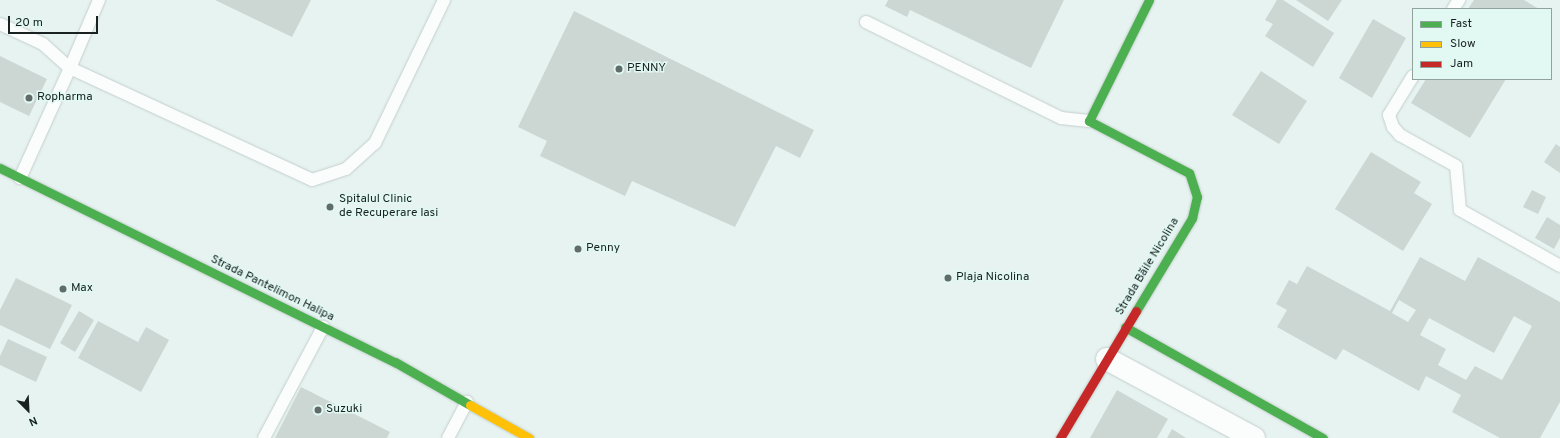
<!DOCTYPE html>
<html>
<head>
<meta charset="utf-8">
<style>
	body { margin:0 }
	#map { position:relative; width:1560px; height:438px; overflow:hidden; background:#e6f3f0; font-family:Overpass,sans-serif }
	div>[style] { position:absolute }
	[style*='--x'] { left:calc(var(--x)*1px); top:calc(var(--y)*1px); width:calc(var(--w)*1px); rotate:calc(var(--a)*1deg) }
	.building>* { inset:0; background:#ccd7d4 }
	.roads { filter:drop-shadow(0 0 1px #c4cfcc) drop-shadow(0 0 1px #c4cfcc) }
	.lane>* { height:12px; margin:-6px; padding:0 6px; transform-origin:6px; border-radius:6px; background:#fbfdfd }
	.street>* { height:22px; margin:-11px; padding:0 11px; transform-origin:11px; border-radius:11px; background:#fbfdfd }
	.fast>* { height:9px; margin:-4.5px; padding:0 4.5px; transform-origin:4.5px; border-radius:4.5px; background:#4caf50 }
	.slow>* { height:9px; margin:-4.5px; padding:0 4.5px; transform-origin:4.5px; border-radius:4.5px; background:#ffc107 }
	.jam>* { height:9px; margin:-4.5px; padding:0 4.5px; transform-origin:4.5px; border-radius:4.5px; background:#c62828 }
	.dots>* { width:11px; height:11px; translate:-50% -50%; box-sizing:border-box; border:2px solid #e1f8f3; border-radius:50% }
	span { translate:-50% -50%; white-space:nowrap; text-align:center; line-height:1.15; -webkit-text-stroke:3px #e1f8f3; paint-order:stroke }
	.poi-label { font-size:12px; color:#192220 }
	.left { translate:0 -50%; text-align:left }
	.street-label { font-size:12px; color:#192220 }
	.legend { position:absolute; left:1412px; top:8px; width:140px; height:72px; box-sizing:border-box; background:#e1f8f3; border:1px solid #91a29f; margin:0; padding:5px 7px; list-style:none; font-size:12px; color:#192220 }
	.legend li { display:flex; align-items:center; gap:8px; height:20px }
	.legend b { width:20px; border:1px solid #91a29f }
	.north { position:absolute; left:8px; top:390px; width:40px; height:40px; -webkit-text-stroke:3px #e1f8f3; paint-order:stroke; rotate:156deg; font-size:11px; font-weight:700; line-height:16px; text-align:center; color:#192220 }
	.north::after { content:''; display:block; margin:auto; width:14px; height:18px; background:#192220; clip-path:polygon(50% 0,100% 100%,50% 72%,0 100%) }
	.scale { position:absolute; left:8px; top:16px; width:90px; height:18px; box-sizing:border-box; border:2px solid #192220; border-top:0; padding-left:5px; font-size:12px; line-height:14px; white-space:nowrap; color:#192220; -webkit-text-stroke:3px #e1f8f3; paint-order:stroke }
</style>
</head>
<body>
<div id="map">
	<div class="building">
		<div style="clip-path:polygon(215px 0,311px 0,292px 37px)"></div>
		<div style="clip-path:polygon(888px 0,1064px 0,1031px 68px,910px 10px,907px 17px,885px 6px)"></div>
		<div style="clip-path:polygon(1277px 0,1283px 0,1334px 33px,1313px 67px,1265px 36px,1273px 24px,1265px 20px)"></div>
		<div style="clip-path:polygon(1296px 0,1342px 0,1328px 21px)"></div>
		<div style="clip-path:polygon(1474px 0,1524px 0,1539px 9px,1468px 9px)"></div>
		<div style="clip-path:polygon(574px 11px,814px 130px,800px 158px,776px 146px,735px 227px,632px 181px,625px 196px,540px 156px,547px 141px,518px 127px)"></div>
		<div style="clip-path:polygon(1373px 19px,1406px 38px,1372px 98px,1339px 78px)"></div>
		<div style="clip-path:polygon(0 56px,47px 79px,29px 116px,0 102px)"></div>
		<div style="clip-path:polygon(1261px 71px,1307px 101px,1279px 144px,1232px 115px)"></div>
		<div style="clip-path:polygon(1426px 79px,1506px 79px,1470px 138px,1411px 103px)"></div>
		<div style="clip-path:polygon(1556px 144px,1560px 147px,1560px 173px,1544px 162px)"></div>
		<div style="clip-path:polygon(1371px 152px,1421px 182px,1414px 193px,1432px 204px,1403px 251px,1335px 209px)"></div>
		<div style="clip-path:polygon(1532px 190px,1546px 197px,1538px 214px,1523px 207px)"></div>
		<div style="clip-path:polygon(1547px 217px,1560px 225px,1560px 238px,1554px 249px,1535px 238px)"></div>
		<div style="clip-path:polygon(evenodd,1420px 257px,1465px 281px,1478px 257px,1560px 302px,1560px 402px,1540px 438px,1500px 438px,1452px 412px,1461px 395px,1426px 376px,1419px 391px,1343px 349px,1336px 360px,1277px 327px,1287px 310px,1276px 304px,1289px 280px,1297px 284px,1307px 266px,1390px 311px,1420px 257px,1399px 300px,1416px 310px,1408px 322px,1392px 313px,1399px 300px,1420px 257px,1514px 316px,1532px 326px,1502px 380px,1475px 366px,1466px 380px,1438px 365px,1446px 349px,1420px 335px,1429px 318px,1494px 353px,1514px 316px)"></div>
		<div style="clip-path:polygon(16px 278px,72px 305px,50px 349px,0 325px,0 310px)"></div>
		<div style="clip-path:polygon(79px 311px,94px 320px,75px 352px,60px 343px)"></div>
		<div style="clip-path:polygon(98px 321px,138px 342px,146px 327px,169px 340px,141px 392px,78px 358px)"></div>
		<div style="clip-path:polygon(8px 339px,47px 357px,36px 382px,0 365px,0 356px)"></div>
		<div style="clip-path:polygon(301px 387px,390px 432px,387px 438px,275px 438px)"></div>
		<div style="clip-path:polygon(1117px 390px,1168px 419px,1157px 438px,1090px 438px)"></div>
		<div style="clip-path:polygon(1172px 429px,1186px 438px,1167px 438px)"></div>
	</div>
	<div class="roads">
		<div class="lane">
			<div style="--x:99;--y:0;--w:74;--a:113.1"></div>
			<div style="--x:70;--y:68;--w:267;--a:24.8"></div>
			<div style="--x:312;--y:180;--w:36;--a:-18"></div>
			<div style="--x:346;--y:169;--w:39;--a:-42"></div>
			<div style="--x:375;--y:143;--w:159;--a:-64.2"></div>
			<div style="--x:1453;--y:9;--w:11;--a:-56"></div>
			<div style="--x:866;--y:22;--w:217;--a:26.2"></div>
			<div style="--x:1061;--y:118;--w:28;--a:6"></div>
			<div style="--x:0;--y:24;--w:47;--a:24.9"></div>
			<div style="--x:43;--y:44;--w:36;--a:42"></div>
			<div style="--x:70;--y:68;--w:121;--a:114.4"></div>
			<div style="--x:1413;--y:76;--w:46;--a:121.6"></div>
			<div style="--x:1389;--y:115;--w:13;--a:72"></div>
			<div style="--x:1393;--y:127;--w:11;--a:49"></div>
			<div style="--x:1400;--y:135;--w:64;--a:29"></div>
			<div style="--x:1456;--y:166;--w:44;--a:84.8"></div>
			<div style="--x:1460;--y:210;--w:115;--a:29.2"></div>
			<div style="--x:264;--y:438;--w:126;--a:-62"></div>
			<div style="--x:448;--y:438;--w:41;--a:-62.2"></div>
		</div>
		<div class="street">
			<div style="--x:1107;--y:359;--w:167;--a:28.3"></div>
		</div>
		<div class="fast">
			<div style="--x:0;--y:168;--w:440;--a:26.2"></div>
			<div style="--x:395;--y:362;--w:86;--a:29.8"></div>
			<div style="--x:1136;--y:311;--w:109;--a:-58.9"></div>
			<div style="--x:1192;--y:218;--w:22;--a:-77"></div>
			<div style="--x:1197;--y:197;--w:25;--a:-108"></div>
			<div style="--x:1189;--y:173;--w:113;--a:-152.5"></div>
			<div style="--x:1089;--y:121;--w:135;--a:-63.6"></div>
			<div style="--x:1125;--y:327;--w:227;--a:29.3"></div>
		</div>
		<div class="slow">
			<div style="--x:470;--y:405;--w:68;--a:29.2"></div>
		</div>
		<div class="jam">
			<div style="--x:1060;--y:438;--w:148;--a:-59.1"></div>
		</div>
	</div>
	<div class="dots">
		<div style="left:619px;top:69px;background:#616b69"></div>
		<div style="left:29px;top:98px;background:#616b69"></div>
		<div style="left:330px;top:207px;background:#616b69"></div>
		<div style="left:578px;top:249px;background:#616b69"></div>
		<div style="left:948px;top:278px;background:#616b69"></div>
		<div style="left:63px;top:289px;background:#616b69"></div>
		<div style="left:318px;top:410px;background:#616b69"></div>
	</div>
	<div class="poi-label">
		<span class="left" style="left:627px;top:69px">PENNY</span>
		<span class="left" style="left:37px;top:98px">Ropharma</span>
		<span class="left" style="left:339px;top:207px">Spitalul Clinic<br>de Recuperare Iasi</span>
		<span class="left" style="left:586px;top:249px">Penny</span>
		<span class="left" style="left:956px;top:278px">Plaja Nicolina</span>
		<span class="left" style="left:71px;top:289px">Max</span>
		<span class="left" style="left:326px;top:410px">Suzuki</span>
	</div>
	<div class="street-label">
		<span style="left:1148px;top:267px;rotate:-59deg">Strada Băile Nicolina</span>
		<span style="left:272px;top:289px;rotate:26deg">Strada Pantelimon Halipa</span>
	</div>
	<ul class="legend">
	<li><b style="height:5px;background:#4caf50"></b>Fast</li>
	<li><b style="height:5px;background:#ffc107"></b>Slow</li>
	<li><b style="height:5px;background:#c62828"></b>Jam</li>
	</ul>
	<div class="north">N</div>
	<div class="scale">20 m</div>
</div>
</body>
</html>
